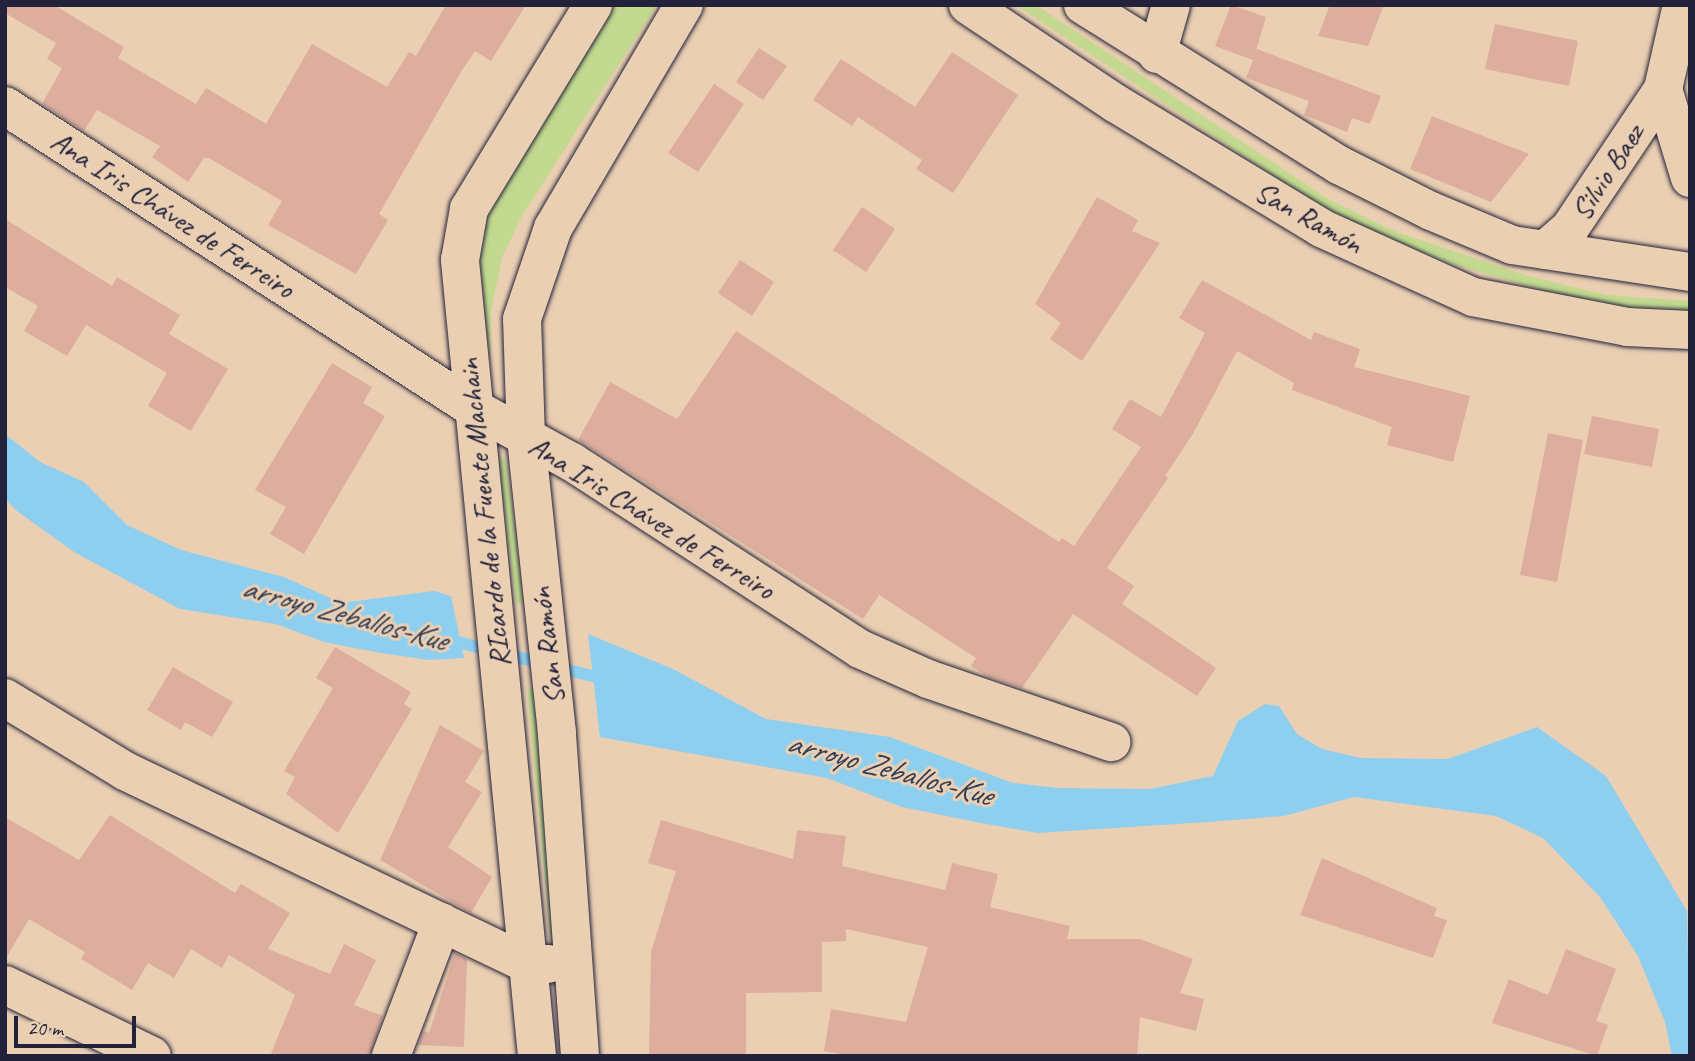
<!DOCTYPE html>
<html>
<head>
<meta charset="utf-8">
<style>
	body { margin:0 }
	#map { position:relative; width:1695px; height:1061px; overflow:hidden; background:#ebcfb2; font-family:Caveat,sans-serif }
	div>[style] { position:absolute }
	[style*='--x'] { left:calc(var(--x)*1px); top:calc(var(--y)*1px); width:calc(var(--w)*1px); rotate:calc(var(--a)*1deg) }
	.green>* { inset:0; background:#c2d98f }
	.water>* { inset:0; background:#8ecfef }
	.stream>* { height:12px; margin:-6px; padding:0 6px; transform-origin:6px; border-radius:6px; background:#8ecfef }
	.building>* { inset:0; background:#ddad9e }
	.roads { filter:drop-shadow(0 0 2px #22223b) drop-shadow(0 0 2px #22223b) }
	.minor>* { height:38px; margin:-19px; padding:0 19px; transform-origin:19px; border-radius:19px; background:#ebcfb2 }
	span { translate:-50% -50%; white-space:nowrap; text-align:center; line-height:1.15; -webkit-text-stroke:6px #ebcfb2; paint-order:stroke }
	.street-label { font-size:30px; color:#22223b }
	.water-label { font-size:32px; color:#323c56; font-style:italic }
	.frame { position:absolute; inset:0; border:7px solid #22223b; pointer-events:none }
	.scale { position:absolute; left:14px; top:1016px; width:122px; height:32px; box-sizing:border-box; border:4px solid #22223b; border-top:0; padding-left:9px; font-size:21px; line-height:24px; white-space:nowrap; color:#22223b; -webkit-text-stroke:5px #ebcfb2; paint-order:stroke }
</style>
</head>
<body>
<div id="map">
	<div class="green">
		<div style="clip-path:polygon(614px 5px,657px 5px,522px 216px,502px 258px,491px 311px,490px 361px,478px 244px,491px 198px)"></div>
		<div style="clip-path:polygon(1016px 5px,1036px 5px,1328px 199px,1396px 232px,1528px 276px,1607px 295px,1690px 301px,1690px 312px,1606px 305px,1527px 286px,1446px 262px,1392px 240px,1322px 208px)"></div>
		<div style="clip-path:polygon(503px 458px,506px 462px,525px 604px,516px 603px,498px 461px)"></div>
		<div style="clip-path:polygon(527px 688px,535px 690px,561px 946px,551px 946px)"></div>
	</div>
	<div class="water">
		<div style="clip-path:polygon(5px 434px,40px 462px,84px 482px,127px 525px,181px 550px,284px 577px,341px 603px,434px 591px,451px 596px,464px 658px,429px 660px,381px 653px,324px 642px,276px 624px,180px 609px,74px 552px,17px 511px,5px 499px)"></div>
		<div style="clip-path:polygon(588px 634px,673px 669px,766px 719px,890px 737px,1013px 783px,1058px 788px,1150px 789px,1213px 776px,1238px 721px,1265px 704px,1279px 706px,1297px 734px,1322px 749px,1361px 758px,1448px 759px,1537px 727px,1606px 776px,1687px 911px,1690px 1056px,1672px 1056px,1665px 1022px,1638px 956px,1600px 897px,1543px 838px,1496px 816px,1354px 797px,1284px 816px,1207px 822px,1038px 833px,981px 823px,902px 807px,827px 778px,600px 737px)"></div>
	</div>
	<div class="stream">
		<div style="--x:446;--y:639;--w:167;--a:14.2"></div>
	</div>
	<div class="building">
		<div style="clip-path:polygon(5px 5px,54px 5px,124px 47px,118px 58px,196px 104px,206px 88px,266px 124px,312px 44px,387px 87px,409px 52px,416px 56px,446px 5px,526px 5px,491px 61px,475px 51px,462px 70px,379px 214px,388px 220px,356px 274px,268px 225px,282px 201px,209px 158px,204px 158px,188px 182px,152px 157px,160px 146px,97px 110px,84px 131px,42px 104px,62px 68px,47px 59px,56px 43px,5px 13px)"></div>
		<div style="clip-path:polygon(1231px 5px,1266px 17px,1255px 54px,1257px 49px,1381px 96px,1370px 124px,1352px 118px,1347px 132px,1304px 115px,1309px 101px,1246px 78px,1253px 60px,1215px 46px)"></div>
		<div style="clip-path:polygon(1330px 5px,1384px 5px,1368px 46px,1318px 36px)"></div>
		<div style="clip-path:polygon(1495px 24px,1578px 41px,1569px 86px,1485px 69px)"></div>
		<div style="clip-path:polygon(759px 48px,787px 66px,763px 100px,736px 82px)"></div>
		<div style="clip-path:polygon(952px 52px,1018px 95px,953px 193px,916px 169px,922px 160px,858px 117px,852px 126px,813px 100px,841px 59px,915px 107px)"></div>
		<div style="clip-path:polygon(714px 84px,744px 104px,698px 172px,668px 153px)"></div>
		<div style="clip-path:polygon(1432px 116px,1488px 138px,1529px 154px,1491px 202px,1410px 169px)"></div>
		<div style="clip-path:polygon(1097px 197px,1138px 220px,1132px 231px,1160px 243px,1082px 361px,1050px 339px,1061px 323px,1035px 304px)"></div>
		<div style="clip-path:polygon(862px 207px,895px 229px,866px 272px,833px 250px)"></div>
		<div style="clip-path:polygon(5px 219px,112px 286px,117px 277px,180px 315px,169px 334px,228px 369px,191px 431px,148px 406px,167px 373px,86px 325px,67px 356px,24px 331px,38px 306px,5px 287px)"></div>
		<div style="clip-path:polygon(740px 260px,774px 282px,752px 316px,718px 293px)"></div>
		<div style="clip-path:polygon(1202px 280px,1311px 340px,1314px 332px,1360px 349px,1354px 367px,1470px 396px,1453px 462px,1387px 445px,1392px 427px,1292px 390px,1294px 383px,1237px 351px,1194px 432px,1165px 476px,1168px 478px,1107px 568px,1134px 586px,1122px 604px,1216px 668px,1197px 696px,1073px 614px,1022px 688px,986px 676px,971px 666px,976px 658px,879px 595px,863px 619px,578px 440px,610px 382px,677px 419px,736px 331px,1059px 542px,1062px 538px,1074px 546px,1141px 447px,1112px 429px,1130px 399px,1161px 417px,1205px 333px,1179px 318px)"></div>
		<div style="clip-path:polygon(332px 363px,372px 387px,363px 403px,385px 416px,304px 554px,270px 534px,286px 507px,255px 490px)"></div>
		<div style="clip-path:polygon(1592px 416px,1659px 429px,1652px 467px,1584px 454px)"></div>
		<div style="clip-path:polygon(1548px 433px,1583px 440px,1557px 582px,1520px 575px)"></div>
		<div style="clip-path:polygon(335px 647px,411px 692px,404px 704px,412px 709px,338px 833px,286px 794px,295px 777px,284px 771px,333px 688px,316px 678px)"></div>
		<div style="clip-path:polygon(173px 667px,233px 702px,212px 737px,185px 722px,181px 730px,147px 710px)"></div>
		<div style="clip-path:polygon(440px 725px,484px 751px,465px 782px,482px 792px,448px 847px,492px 877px,471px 913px,380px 860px)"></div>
		<div style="clip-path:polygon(110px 815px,235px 893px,241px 884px,290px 913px,268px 949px,330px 974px,344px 944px,376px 960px,354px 1005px,383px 1016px,370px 1056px,270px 1056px,295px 995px,229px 955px,222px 968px,191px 949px,174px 978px,148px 963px,132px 990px,81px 959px,85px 952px,29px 919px,5px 960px,5px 817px,79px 860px)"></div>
		<div style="clip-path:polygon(661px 820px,793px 859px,797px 830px,846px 836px,842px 866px,945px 890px,952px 863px,998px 874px,990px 907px,1070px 926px,1067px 939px,1140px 939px,1193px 959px,1180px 993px,1204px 999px,1196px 1031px,1140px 1017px,1137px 1056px,852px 1056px,824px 1051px,831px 1009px,906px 1022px,928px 947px,846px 929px,846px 941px,822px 942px,822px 992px,746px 993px,746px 1056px,649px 1056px,651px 952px,676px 871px,648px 863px)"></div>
		<div style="clip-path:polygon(1322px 858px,1437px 908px,1434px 916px,1447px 920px,1433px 958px,1300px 915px)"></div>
		<div style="clip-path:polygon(1566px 949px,1616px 969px,1596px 1021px,1608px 1025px,1597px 1056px,1492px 1023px,1509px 979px,1548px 995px)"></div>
		<div style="clip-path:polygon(455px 953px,467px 959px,464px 1047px,418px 1045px,424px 1031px,429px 1033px)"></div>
	</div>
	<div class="roads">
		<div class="minor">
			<div style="--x:968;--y:5;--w:177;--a:33.7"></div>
			<div style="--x:1115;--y:103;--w:241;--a:31.2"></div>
			<div style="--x:1321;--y:228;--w:167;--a:24.4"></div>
			<div style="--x:1473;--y:297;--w:157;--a:11"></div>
			<div style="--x:1627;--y:327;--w:63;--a:2.7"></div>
			<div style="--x:1083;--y:5;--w:302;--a:32"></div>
			<div style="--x:1339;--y:165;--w:103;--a:26.6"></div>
			<div style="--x:1431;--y:211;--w:88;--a:22.8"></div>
			<div style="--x:1512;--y:245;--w:180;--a:8.6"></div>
			<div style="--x:1157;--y:54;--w:51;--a:-74.1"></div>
			<div style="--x:1663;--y:89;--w:93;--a:73.1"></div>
			<div style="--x:5;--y:106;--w:553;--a:32.83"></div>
			<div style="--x:470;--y:406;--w:116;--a:28.8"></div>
			<div style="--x:572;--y:462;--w:343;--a:33"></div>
			<div style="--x:860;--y:649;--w:74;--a:23.8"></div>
			<div style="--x:928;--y:679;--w:194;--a:19"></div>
			<div style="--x:1545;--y:250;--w:33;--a:-41"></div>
			<div style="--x:1570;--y:228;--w:167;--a:-56.2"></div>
			<div style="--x:1663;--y:89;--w:86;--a:-77.3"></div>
			<div style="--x:5;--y:698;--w:140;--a:31.3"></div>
			<div style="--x:125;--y:771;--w:447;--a:25.6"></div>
			<div style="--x:528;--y:964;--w:20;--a:0"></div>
			<div style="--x:5;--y:985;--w:163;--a:25.8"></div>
			<div style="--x:391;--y:1056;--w:143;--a:-69.2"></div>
			<div style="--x:537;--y:1056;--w:800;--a:-95.53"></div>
			<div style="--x:460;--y:260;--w:52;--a:-80"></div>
			<div style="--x:469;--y:209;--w:239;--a:-58.7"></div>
			<div style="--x:580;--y:1056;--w:324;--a:-94.1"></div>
			<div style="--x:557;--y:733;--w:297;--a:-96"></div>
			<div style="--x:526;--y:438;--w:119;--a:-91.9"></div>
			<div style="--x:522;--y:319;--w:96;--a:-71.2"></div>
			<div style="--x:553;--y:228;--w:259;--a:-59.6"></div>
		</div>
	</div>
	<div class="street-label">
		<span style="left:1607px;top:172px;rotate:-57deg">Silvio Baez</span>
		<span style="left:173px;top:214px;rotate:33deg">Ana Iris Chávez de Ferreiro</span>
		<span style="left:1309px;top:217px;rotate:29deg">San Ramón</span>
		<span style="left:484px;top:513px;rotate:-96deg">RIcardo de la Fuente Machain</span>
		<span style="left:652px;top:517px;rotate:32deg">Ana Iris Chávez de Ferreiro</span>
		<span style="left:547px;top:646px;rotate:-97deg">San Ramón</span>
	</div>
	<div class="water-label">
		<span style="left:344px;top:614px;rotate:15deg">arroyo Zeballos-Kue</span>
		<span style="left:889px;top:769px;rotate:15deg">arroyo Zeballos-Kue</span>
	</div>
	<div class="frame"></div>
	<div class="scale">20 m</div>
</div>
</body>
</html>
